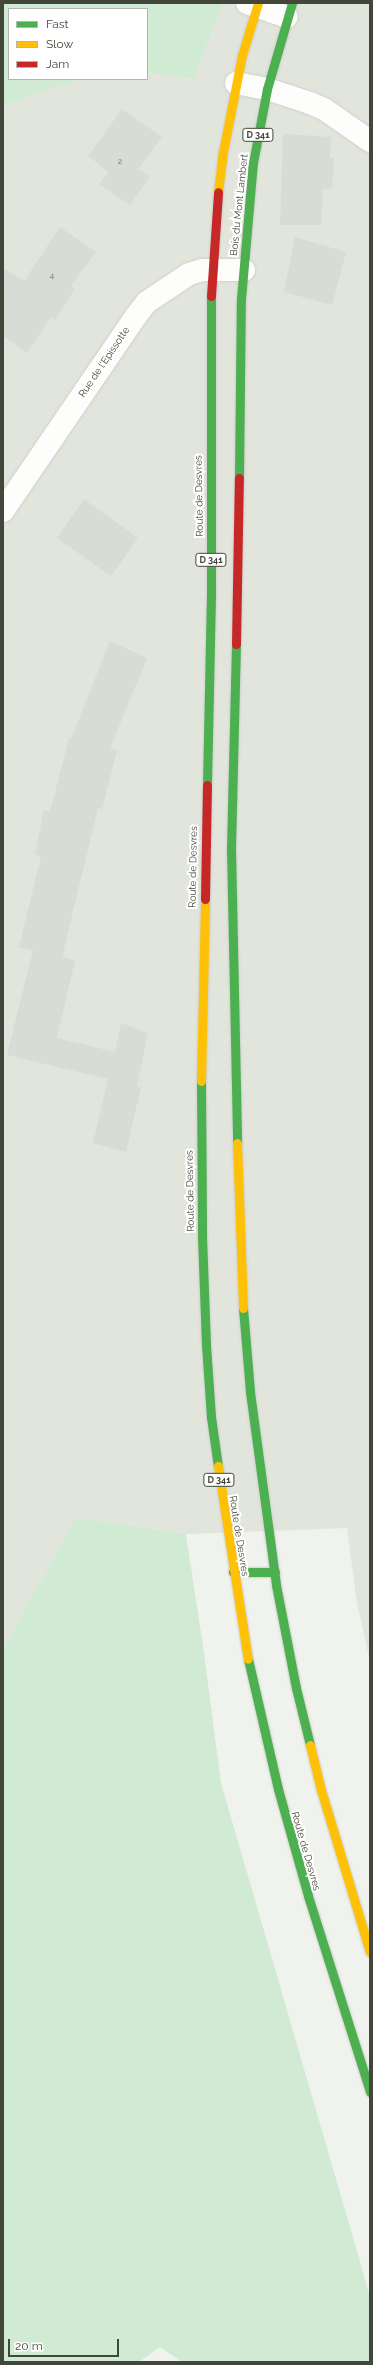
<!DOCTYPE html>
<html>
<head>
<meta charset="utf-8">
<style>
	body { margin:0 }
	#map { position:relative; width:373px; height:2365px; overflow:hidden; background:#f0f2ed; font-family:Raleway,sans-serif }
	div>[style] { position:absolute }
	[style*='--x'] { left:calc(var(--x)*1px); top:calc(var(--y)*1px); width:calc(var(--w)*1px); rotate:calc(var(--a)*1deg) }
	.residential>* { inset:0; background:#e1e5dc }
	.green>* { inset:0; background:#d1ead4 }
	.building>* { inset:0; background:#d9dbd5 }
	.roads { filter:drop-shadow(0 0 1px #ced0ca) drop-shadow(0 0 1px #ced0ca) }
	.street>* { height:22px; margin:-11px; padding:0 11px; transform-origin:11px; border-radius:11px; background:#fdfdfc }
	.fast>* { height:9px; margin:-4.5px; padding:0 4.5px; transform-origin:4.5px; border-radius:4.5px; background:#4caf50 }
	.slow>* { height:9px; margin:-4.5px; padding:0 4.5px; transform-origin:4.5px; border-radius:4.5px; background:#ffc107 }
	.jam>* { height:9px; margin:-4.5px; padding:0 4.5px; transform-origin:4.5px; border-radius:4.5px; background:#c62828 }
	span { translate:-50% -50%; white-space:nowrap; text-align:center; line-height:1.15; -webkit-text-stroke:4px #fff; paint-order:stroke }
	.number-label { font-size:8px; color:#696d61 }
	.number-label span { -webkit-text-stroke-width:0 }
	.shield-label span { padding:1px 3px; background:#fff; border:1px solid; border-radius:3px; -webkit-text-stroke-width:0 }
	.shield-label { font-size:9px; color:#434739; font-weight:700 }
	.street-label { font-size:10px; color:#434739 }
	.frame { position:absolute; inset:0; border:4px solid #434739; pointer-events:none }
	.legend { position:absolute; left:8px; top:8px; width:140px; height:72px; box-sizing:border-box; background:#fff; border:1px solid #b4b5b0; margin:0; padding:5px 7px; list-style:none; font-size:12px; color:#434739 }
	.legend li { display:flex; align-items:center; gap:8px; height:20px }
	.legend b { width:20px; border:1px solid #b4b5b0 }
	.scale { position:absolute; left:8px; top:2339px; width:111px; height:18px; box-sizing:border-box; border:2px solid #434739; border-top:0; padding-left:5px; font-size:12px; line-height:14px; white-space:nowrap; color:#434739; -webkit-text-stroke:3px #fff; paint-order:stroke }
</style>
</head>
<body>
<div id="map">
	<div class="residential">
		<div style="clip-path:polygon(223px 3px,370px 3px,370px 1662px,357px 1603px,347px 1528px,186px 1534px,76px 1517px,3px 1649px,3px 105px,82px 79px,147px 79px,147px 73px,194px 79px)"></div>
	</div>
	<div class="green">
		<div style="clip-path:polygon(3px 3px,223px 3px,194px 79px,147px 73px,147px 9px,9px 9px,9px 79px,82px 79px,3px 105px)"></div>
		<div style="clip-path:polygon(76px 1517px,186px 1534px,204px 1653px,221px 1783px,370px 2296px,370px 2362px,182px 2362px,160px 2347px,139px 2362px,3px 2362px,3px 1649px)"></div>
	</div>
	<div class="building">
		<div style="clip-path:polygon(122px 109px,162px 137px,138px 169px,150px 176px,130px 205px,99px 184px,109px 172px,88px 156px)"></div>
		<div style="clip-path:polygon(283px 134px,331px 137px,330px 158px,334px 158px,332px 188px,323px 189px,321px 225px,280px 225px)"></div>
		<div style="clip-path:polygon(60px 227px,96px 252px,71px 286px,75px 289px,55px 320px,51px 317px,27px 353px,3px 336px,3px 268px,24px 281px)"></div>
		<div style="clip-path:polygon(295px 237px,346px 252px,332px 305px,284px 292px)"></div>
		<div style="clip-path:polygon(84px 499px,138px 538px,111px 576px,57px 538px)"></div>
		<div style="clip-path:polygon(110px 641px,147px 658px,110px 748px,117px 750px,102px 809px,98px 808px,62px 957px,75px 960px,57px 1038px,115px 1052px,121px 1023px,148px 1033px,137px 1087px,141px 1087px,126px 1152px,93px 1143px,108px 1079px,7px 1055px,33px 950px,19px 947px,41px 856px,35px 854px,44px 810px,50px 812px,69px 738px,71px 739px)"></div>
	</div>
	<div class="roads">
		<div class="street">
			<div style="--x:247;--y:3;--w:42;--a:19.3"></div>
			<div style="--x:236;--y:83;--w:32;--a:11"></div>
			<div style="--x:267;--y:89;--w:45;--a:18"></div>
			<div style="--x:310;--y:103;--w:15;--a:23"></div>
			<div style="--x:324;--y:109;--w:56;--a:34.8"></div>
			<div style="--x:3;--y:511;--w:236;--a:-55.7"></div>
			<div style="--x:136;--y:316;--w:18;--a:-52"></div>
			<div style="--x:147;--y:302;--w:50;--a:-33.7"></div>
			<div style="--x:189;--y:274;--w:14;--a:-17"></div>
			<div style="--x:202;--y:270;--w:42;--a:0"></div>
		</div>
		<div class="fast">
			<div style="--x:239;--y:478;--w:179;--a:-89.4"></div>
			<div style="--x:241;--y:299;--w:137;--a:-85"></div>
			<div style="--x:253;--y:163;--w:75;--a:-79.3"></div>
			<div style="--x:267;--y:89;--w:90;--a:-73.8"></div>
			<div style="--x:236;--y:644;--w:204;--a:91.4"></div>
			<div style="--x:231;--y:848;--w:295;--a:88.8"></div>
			<div style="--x:207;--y:785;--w:194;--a:-88.8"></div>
			<div style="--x:211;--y:591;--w:295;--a:-90"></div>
			<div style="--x:201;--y:1081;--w:155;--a:89.6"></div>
			<div style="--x:202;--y:1236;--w:109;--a:87.9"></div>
			<div style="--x:206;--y:1345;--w:72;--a:86"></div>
			<div style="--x:211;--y:1417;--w:49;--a:81.9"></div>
			<div style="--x:243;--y:1308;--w:84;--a:85.2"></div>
			<div style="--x:250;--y:1392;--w:195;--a:82.3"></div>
			<div style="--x:276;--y:1585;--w:105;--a:79"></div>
			<div style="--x:296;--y:1688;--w:59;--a:76.2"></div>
			<div style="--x:233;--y:1572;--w:42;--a:0"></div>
			<div style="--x:248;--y:1659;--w:133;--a:77"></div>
			<div style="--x:278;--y:1789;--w:111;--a:74.3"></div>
			<div style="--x:308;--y:1896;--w:206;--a:72.4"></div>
		</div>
		<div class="slow">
			<div style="--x:218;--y:192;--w:35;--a:-83"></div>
			<div style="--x:222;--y:157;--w:104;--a:-78.9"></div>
			<div style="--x:242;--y:55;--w:54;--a:-72.9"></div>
			<div style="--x:201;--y:1081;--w:182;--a:-88.7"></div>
			<div style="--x:237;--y:1143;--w:165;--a:87.9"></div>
			<div style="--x:218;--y:1466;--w:195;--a:81.2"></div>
			<div style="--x:310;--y:1745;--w:46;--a:76.3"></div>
			<div style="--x:321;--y:1790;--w:169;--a:73.2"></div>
		</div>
		<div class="jam">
			<div style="--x:211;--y:296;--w:104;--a:-86.1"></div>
			<div style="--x:236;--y:644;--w:166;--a:-89"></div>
			<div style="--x:205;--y:899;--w:114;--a:-89"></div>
		</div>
	</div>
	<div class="number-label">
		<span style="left:120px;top:162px">2</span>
		<span style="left:52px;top:276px">4</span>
	</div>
	<div class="shield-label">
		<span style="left:258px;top:135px">D 341</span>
		<span style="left:211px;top:560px">D 341</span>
		<span style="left:219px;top:1480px">D 341</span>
	</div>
	<div class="street-label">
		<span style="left:239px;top:205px;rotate:-84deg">Bois du Mont Lambert</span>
		<span style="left:104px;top:362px;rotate:-56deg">Rue de l'Epissotte</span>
		<span style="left:199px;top:496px;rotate:-91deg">Route de Desvres</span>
		<span style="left:193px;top:867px;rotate:-89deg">Route de Desvres</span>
		<span style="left:190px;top:1191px;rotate:-91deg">Route de Desvres</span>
		<span style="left:239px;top:1536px;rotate:81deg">Route de Desvres</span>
		<span style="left:306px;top:1851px;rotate:74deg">Route de Desvres</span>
	</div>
	<div class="frame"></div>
	<ul class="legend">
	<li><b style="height:5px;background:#4caf50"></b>Fast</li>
	<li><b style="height:5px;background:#ffc107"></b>Slow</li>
	<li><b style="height:5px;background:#c62828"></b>Jam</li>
	</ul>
	<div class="scale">20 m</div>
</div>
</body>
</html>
